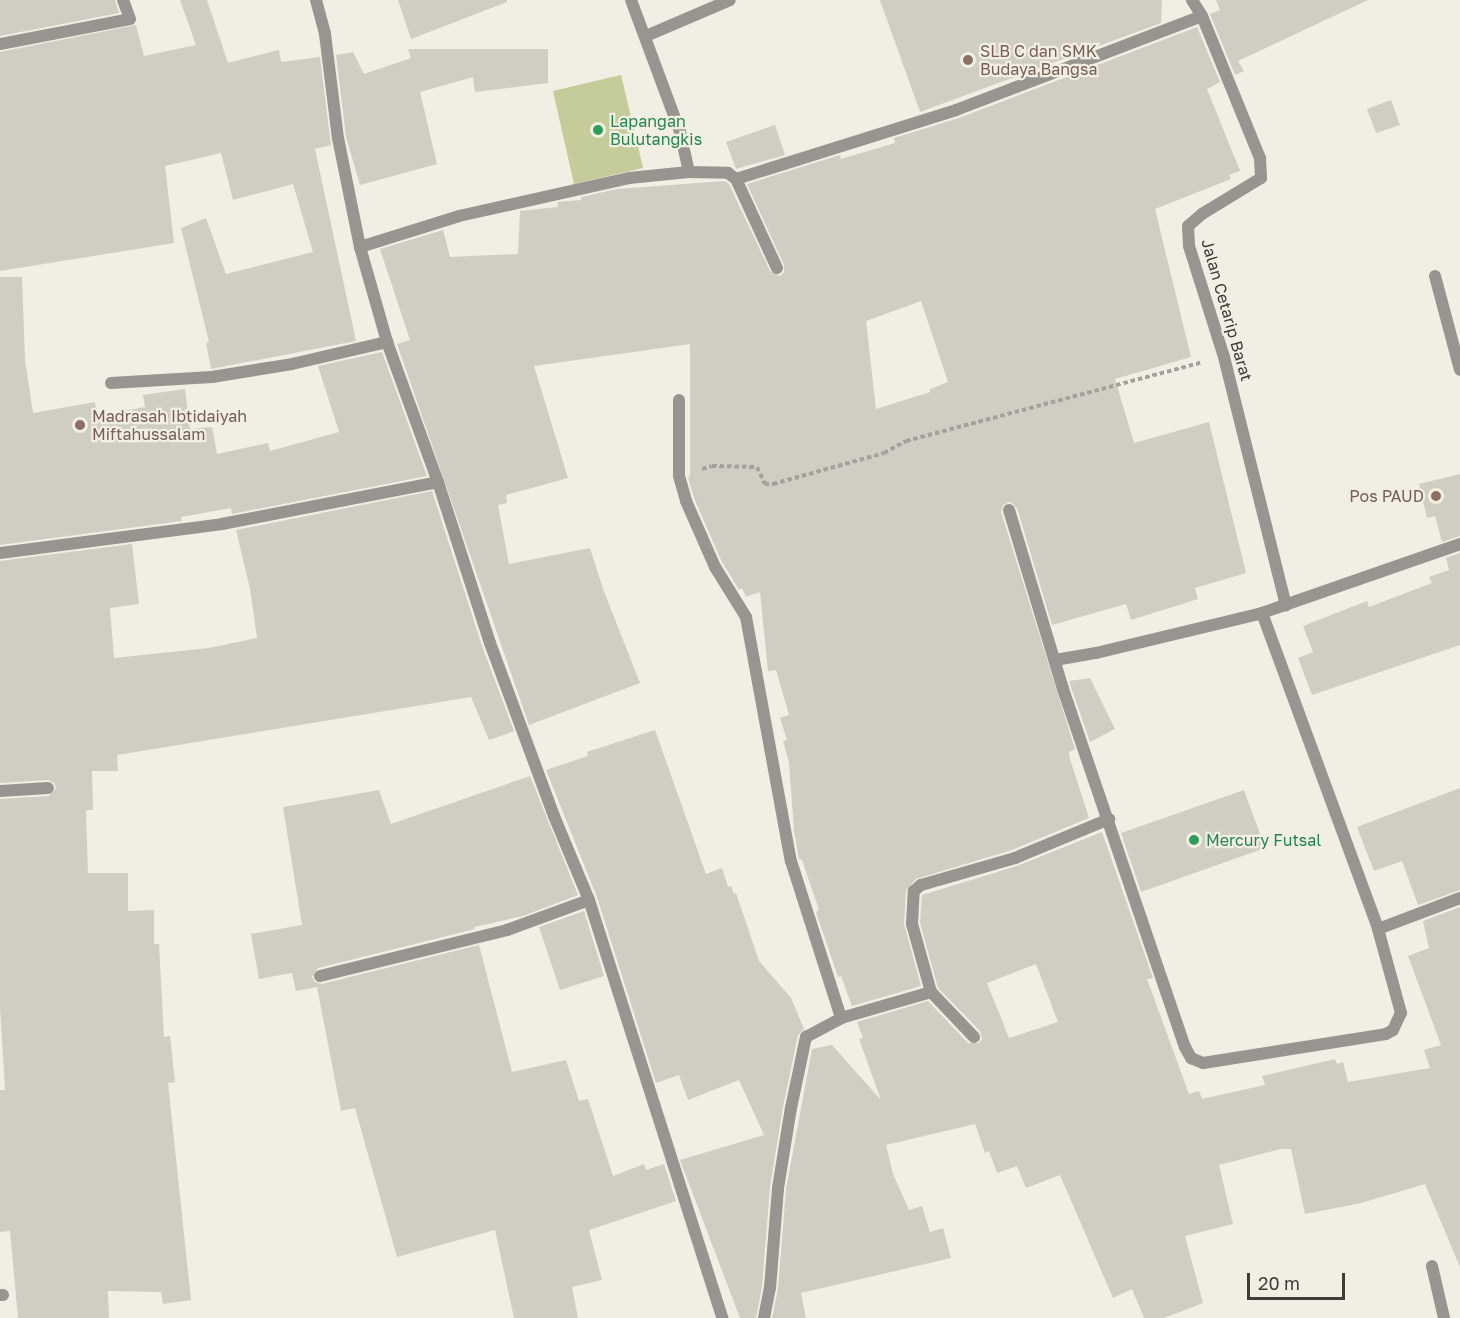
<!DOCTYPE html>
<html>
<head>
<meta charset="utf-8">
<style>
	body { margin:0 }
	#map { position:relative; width:1460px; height:1318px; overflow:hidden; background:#f1eee3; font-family:"Golos Text",sans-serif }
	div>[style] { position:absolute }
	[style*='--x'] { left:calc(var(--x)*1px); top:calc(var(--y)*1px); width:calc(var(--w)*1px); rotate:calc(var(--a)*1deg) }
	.green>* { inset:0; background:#c5cb99 }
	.building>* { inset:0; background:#d0cdc2 }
	.path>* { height:4px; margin-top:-2px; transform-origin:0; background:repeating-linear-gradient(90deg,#a3a198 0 4.5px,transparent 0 7.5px) }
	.service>* { height:12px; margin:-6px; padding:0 6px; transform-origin:6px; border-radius:6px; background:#989490 }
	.minor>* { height:12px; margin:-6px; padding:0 6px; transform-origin:6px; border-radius:6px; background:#989490 }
	.dots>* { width:16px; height:16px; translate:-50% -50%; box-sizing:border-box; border:3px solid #f1eee3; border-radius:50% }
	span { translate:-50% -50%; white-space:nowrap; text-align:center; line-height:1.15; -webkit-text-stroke:4.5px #f1eee3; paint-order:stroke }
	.education-label { font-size:16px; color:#785e54 }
	.left { translate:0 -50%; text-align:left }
	.right { translate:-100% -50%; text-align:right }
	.leisure-label { font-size:16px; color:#27864d }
	.street-label { font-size:16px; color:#3d3c37 }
	.scale { position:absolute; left:1247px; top:1273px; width:98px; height:27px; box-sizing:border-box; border:3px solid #3d3c37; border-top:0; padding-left:8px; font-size:18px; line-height:21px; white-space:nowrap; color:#3d3c37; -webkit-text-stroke:4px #f1eee3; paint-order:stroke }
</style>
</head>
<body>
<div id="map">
	<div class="green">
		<div style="clip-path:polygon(621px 75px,643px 168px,574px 184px,553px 91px)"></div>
	</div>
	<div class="building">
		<div style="clip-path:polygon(0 0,115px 0,119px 13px,0 36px)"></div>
		<div style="clip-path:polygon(180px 0,207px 0,228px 63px,279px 50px,281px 62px,320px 57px,331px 145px,315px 149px,356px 341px,211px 369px,206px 343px,209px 342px,181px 228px,206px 218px,226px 274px,313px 252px,293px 184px,233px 200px,221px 153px,165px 166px,174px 243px,0 271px,0 52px,136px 25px,144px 56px,196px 45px)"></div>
		<div style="clip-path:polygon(398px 0,507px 0,507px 2px,411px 39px)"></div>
		<div style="clip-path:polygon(880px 0,1162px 0,1161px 23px,920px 112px)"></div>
		<div style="clip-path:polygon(1216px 0,1368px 0,1238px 61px,1244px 71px,1235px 75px,1210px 14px,1220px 10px)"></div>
		<div style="clip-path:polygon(evenodd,1197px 27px,1220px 82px,1207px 89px,1240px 171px,1229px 175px,1231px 179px,1155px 209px,1191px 357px,1115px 379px,1134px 443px,1209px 422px,1246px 573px,1195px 588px,1198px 599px,1131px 620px,1126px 604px,1052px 625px,1017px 508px,1010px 502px,1003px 505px,1001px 512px,1075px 749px,1069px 752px,1070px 759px,1089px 818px,1012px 850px,916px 879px,906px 890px,904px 924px,921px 986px,852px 1006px,841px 976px,838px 977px,816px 912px,819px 910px,802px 860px,799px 859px,794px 831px,789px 762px,783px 741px,787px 740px,780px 718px,789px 715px,776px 670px,768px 671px,760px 592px,746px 597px,742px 588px,739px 590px,721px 560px,694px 498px,688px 477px,690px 477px,690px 344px,534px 366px,568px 478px,506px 495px,507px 503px,498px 505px,509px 564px,590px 548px,603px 589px,640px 683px,529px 725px,397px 344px,410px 340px,380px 249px,443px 230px,450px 257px,518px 254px,520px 211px,558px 207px,558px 202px,581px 200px,581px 197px,617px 189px,725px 181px,729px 184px,770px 271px,780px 276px,784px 272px,784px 265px,747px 184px,840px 155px,841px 159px,895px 143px,894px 138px,959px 118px,1197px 27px,921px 301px,948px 382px,930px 389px,930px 392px,876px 409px,866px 321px,921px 301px)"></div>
		<div style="clip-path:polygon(408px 49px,548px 49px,548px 83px,475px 92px,473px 77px,420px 92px,437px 164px,360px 185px,346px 137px,336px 55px,353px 52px,364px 74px,411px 58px)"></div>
		<div style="clip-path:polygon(1391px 100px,1400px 125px,1376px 133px,1367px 109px)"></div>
		<div style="clip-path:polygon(775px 125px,785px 155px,736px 169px,726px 142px)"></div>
		<div style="clip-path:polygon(0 277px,22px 277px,25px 360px,33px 413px,95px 402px,97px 416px,145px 407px,143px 395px,185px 389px,190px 429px,212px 427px,217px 454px,268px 443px,270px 451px,339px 432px,318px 366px,382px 352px,427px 476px,232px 514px,231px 508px,181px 517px,182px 521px,0 545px)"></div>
		<div style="clip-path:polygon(1460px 474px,1460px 536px,1442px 542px,1435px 516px,1427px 518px,1419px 484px)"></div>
		<div style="clip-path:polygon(432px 491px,482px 646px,514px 731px,489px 740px,471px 697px,117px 755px,118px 771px,92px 771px,93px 810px,86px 810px,88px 873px,128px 873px,128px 911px,154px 910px,154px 944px,159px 944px,164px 1037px,170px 1036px,175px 1082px,168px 1083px,191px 1300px,163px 1304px,161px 1292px,108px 1291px,109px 1318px,18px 1318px,10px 1231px,0 1232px,0 1090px,5px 1090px,0 1006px,0 799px,49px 796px,56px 788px,54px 783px,48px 780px,0 783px,0 561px,132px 544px,139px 604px,110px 608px,114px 658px,209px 648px,257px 638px,250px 589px,236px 530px)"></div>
		<div style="clip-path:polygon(1460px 553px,1460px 645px,1312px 695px,1298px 658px,1313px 652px,1303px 626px,1367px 601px,1369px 607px,1432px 583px,1429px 577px,1449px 570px,1446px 558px)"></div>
		<div style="clip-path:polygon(1090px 678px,1115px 729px,1090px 742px,1069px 681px)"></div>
		<div style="clip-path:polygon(655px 730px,706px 874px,722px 868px,728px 887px,731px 886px,734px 894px,736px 893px,759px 961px,791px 998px,804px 1029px,798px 1035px,783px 1107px,770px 1187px,762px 1287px,756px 1318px,740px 1318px,680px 1160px,764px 1135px,739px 1080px,688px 1100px,679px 1075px,656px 1083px,597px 897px,546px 770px,588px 756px,587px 752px)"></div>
		<div style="clip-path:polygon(530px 776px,578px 895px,523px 916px,474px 927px,475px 929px,318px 968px,312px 977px,315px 982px,322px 984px,479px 945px,512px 1072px,566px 1060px,579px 1101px,588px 1099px,613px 1176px,644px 1164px,646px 1170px,664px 1164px,676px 1201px,589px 1230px,602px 1280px,572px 1287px,578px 1318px,514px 1318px,495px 1230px,397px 1257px,355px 1108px,341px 1111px,317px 987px,296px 991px,292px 973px,259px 979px,251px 934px,302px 925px,283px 807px,379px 790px,391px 824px)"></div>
		<div style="clip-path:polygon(1460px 788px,1460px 890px,1418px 905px,1402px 861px,1374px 871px,1357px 827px)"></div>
		<div style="clip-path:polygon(1244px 790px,1265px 848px,1141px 892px,1121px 833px)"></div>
		<div style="clip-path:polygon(evenodd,1102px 832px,1153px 978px,1147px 979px,1189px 1094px,1199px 1091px,1202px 1099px,1265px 1085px,1262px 1076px,1335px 1059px,1337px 1064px,1343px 1062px,1348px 1082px,1430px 1068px,1424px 1050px,1441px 1045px,1408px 956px,1429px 948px,1423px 921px,1460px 907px,1460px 1267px,1425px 1184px,1361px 1203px,1305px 1214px,1291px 1149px,1281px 1149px,1219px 1165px,1233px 1224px,1185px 1236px,1203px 1303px,1164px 1318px,1144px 1318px,1132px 1289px,1113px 1298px,1060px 1175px,1026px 1188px,1017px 1166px,997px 1173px,989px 1151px,985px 1153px,975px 1124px,886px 1145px,893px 1174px,909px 1210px,922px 1206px,930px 1232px,943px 1228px,951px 1258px,801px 1293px,806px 1318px,772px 1318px,778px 1289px,786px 1189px,812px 1049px,832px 1045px,881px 1100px,859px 1039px,863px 1038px,857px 1022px,928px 1001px,968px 1043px,979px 1043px,982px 1039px,980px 1031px,938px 988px,920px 923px,922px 895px,1017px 866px,1102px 832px,1036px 964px,1058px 1022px,1009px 1038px,987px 983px,1036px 964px)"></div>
		<div style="clip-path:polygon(584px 911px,604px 976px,560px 990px,539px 927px)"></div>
	</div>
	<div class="path">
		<div style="--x:702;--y:469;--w:10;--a:-17"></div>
		<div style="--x:712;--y:466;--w:45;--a:1.3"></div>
		<div style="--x:757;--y:467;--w:19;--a:65"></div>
		<div style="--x:765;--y:484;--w:8;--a:0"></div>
		<div style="--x:773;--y:484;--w:115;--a:-15.6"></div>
		<div style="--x:884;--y:453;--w:25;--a:-29"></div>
		<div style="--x:906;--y:441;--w:307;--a:-14.9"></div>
	</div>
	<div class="service">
		<div style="--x:1435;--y:276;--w:97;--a:75.1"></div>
	</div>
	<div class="minor">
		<div style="--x:316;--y:0;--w:35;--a:75"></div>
		<div style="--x:325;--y:34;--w:105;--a:82.9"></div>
		<div style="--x:338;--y:138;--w:111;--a:78.6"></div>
		<div style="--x:360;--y:247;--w:99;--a:74.1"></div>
		<div style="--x:387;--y:342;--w:149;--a:70"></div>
		<div style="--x:438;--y:482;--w:169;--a:72.1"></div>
		<div style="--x:490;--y:643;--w:184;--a:69.7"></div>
		<div style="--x:554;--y:816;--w:91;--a:67.4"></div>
		<div style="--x:589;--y:900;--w:439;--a:72.3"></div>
		<div style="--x:631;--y:0;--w:141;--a:69.6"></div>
		<div style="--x:680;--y:132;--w:41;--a:77.3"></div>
		<div style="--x:1192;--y:0;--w:19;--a:58"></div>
		<div style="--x:1202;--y:16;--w:153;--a:67.8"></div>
		<div style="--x:1260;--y:158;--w:20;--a:87"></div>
		<div style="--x:1261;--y:178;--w:69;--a:148.6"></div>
		<div style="--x:1202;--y:214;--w:18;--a:139"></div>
		<div style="--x:1188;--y:226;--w:20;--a:87"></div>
		<div style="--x:1189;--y:246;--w:116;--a:72.5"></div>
		<div style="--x:1224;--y:357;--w:256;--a:76"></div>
		<div style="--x:646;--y:36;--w:91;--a:-23.2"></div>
		<div style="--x:0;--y:44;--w:132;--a:-10.9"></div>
		<div style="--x:130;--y:19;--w:20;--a:-110"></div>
		<div style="--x:736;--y:179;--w:231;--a:-17.4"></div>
		<div style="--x:956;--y:110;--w:263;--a:-20.9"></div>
		<div style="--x:360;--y:247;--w:104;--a:-17.4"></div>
		<div style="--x:459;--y:216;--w:174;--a:-12.6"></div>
		<div style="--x:629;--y:178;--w:60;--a:-5.7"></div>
		<div style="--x:689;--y:172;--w:39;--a:1"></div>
		<div style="--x:728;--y:173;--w:10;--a:37"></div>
		<div style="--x:736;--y:179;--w:98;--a:65.3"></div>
		<div style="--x:111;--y:383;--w:101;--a:-3.4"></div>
		<div style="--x:212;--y:377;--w:81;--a:-9.2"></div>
		<div style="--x:292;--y:364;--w:98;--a:-13"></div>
		<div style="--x:679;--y:400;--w:76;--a:90"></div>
		<div style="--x:679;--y:476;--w:26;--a:74"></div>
		<div style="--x:686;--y:501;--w:72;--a:66.3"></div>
		<div style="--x:715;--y:567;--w:59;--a:58.2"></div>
		<div style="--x:746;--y:617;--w:248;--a:79.6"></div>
		<div style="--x:791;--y:861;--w:165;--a:72.3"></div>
		<div style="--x:1009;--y:510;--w:187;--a:73.2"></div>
		<div style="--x:1063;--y:689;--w:378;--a:71.2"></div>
		<div style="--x:1185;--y:1047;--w:13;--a:61"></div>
		<div style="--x:1191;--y:1058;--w:13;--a:23"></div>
		<div style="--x:1203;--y:1063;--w:185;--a:-9"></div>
		<div style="--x:1386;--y:1034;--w:8;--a:-30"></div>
		<div style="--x:1393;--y:1030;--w:19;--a:-65"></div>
		<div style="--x:1401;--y:1013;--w:87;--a:-105.3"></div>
		<div style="--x:0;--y:553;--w:224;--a:-7.4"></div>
		<div style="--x:222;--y:524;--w:220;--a:-11"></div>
		<div style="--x:1262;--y:613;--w:337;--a:69.8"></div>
		<div style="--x:1378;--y:929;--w:88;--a:-20.7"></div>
		<div style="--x:1055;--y:660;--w:42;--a:-9.7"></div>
		<div style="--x:1096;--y:653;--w:171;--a:-13.5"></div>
		<div style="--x:1262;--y:613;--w:210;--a:-19.2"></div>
		<div style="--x:0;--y:791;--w:48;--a:-3.6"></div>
		<div style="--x:320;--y:976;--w:193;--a:-13.8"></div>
		<div style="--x:507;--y:930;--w:87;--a:-20.1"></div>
		<div style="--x:974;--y:1037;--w:62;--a:-133.7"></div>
		<div style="--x:931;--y:992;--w:71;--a:-105.6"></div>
		<div style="--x:912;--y:924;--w:33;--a:-87"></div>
		<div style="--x:914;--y:891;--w:9;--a:-41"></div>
		<div style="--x:921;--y:885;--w:98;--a:-16"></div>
		<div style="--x:1015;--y:858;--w:102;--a:-22.5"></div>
		<div style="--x:1432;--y:1266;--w:53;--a:77"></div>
		<div style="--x:0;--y:1295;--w:3;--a:0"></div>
		<div style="--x:764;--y:1318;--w:31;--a:-79"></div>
		<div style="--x:770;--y:1288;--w:100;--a:-85.4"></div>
		<div style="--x:778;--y:1188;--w:81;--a:-80.8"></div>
		<div style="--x:791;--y:1108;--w:73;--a:-78.1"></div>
		<div style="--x:806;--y:1037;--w:40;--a:-28"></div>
		<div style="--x:841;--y:1018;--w:94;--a:-16.1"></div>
	</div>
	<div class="dots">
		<div style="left:968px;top:60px;background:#8d6e63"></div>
		<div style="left:598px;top:130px;background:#2e9e5b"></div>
		<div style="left:80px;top:425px;background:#8d6e63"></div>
		<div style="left:1436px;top:496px;background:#8d6e63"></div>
		<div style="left:1194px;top:840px;background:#2e9e5b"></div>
	</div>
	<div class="education-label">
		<span class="left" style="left:980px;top:60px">SLB C dan SMK<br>Budaya Bangsa</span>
		<span class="left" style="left:92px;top:425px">Madrasah Ibtidaiyah<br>Miftahussalam</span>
		<span class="right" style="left:1424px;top:496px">Pos PAUD</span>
	</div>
	<div class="leisure-label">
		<span class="left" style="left:610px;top:130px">Lapangan<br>Bulutangkis</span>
		<span class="left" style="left:1206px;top:840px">Mercury Futsal</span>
	</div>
	<div class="street-label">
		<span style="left:1227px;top:310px;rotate:74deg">Jalan Cetarip Barat</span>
	</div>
	<div class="scale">20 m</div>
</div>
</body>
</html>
